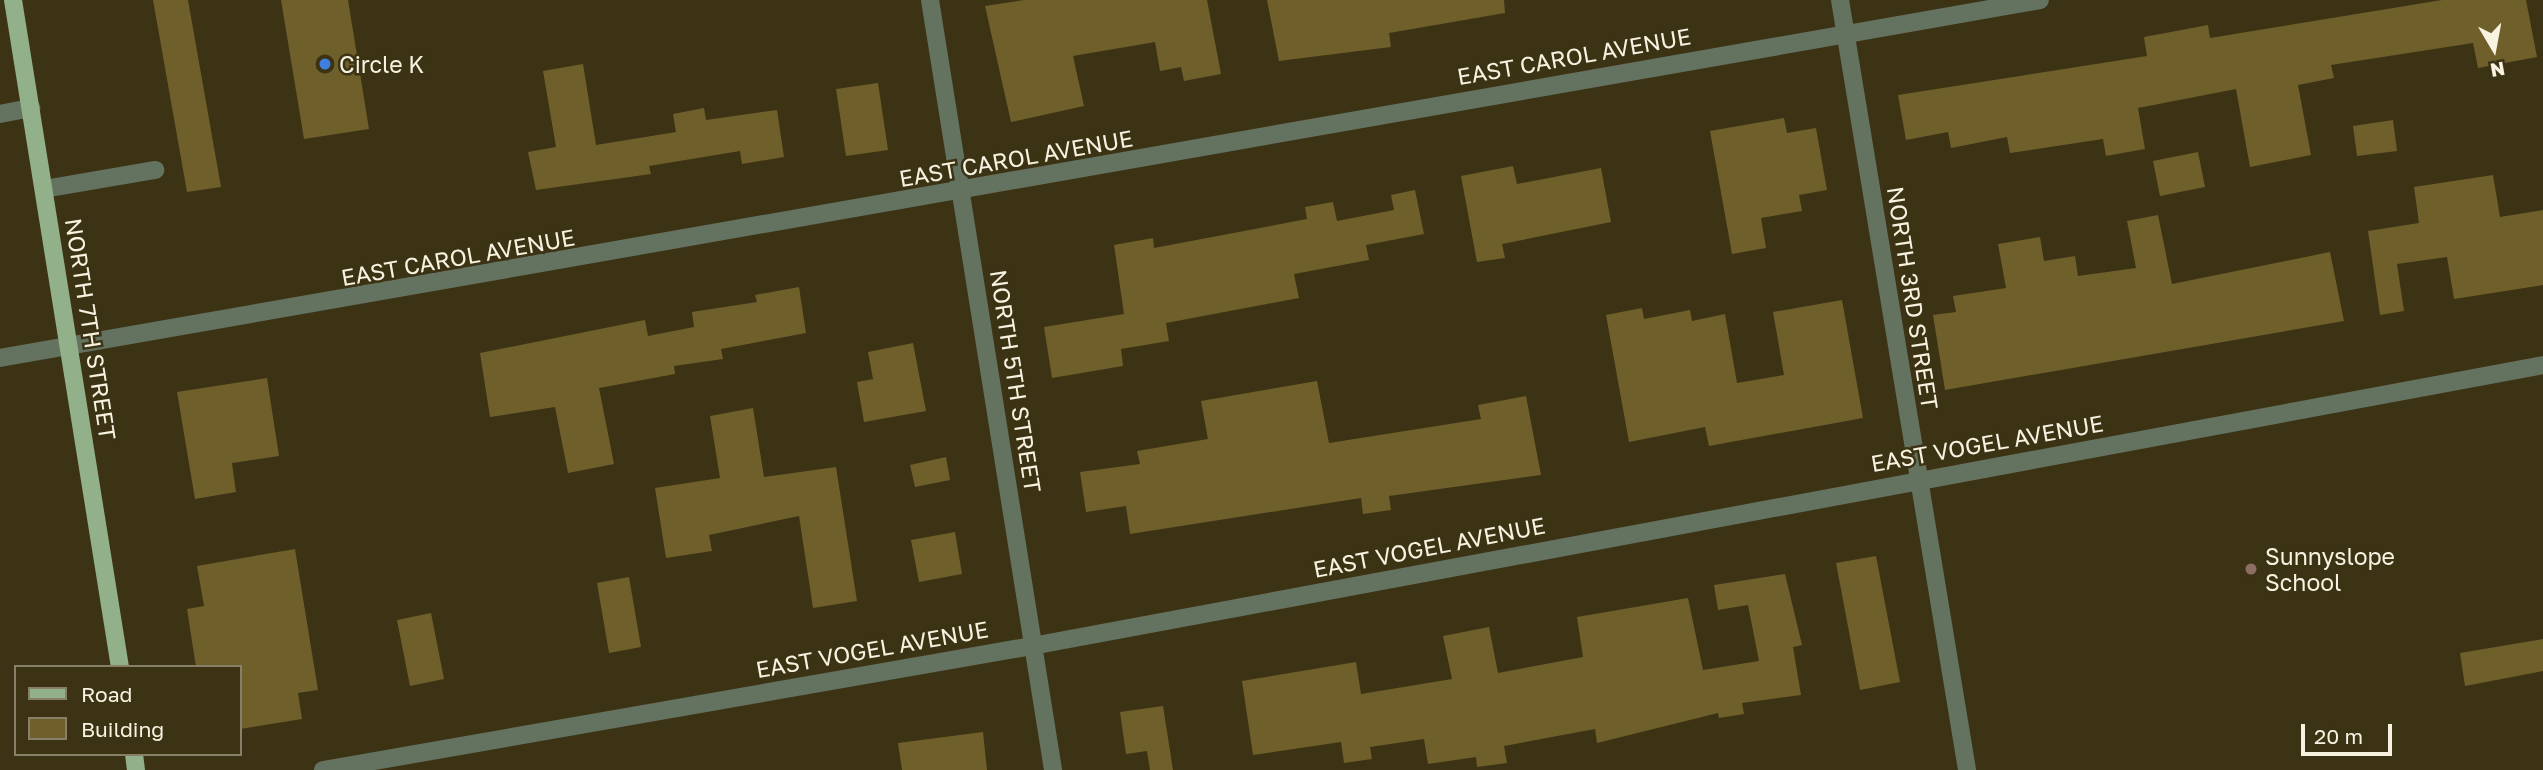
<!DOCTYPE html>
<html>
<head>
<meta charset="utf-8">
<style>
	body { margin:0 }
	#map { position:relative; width:2543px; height:770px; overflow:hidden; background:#3c3315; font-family:"Golos Text",sans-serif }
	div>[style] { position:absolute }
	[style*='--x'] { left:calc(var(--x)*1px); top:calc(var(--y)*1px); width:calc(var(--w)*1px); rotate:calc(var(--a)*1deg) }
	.building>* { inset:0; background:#6f5f2b }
	.service>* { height:18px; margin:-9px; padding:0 9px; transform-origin:9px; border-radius:9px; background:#647260 }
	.minor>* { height:18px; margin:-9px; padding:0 9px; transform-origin:9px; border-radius:9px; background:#647260 }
	.primary>* { height:18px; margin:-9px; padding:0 9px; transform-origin:9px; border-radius:9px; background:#92b089 }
	.dots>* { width:19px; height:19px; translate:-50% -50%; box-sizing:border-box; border:4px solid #3c3315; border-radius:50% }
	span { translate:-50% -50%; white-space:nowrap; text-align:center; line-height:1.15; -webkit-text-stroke:5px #3c3315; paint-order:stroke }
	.street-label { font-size:23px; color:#f8f2e1 }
	.poi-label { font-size:23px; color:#f8f2e1 }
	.left { translate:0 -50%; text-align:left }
	.legend { position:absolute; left:14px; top:665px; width:228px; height:91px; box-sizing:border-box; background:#3c3315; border:2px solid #877f67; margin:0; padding:9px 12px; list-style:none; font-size:21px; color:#f8f2e1 }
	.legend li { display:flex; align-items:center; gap:14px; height:35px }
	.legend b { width:35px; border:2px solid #877f67 }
	.north { position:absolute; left:2459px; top:14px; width:70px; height:70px; -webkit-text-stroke:5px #3c3315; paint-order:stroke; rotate:170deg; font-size:19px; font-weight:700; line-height:28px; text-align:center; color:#f8f2e1 }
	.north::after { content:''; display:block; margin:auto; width:24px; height:32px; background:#f8f2e1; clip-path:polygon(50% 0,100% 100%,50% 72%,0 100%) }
	.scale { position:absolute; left:2301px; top:724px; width:91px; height:32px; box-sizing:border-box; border:4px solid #f8f2e1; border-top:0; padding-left:9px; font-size:21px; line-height:24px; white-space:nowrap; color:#f8f2e1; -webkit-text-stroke:5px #3c3315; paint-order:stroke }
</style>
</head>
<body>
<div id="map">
	<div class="building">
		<div style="clip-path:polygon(153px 0,188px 0,221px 187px,187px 192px)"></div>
		<div style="clip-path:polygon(281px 0,348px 0,369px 129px,304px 139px)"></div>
		<div style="clip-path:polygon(1024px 0,1207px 0,1221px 74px,1184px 81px,1181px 67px,1160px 71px,1155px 42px,1073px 56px,1084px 106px,1011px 122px,985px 6px)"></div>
		<div style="clip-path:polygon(1267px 0,1504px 0,1505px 13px,1389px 33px,1391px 47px,1279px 61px)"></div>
		<div style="clip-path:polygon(2442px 0,2526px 0,2537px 57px,2478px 68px,2473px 43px,2331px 65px,2334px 78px,2298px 85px,2311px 155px,2250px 167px,2236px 89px,2138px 108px,2145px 149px,2106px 156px,2103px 139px,2010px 153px,2007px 137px,1951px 148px,1948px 132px,1906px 140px,1898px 95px,2147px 56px,2144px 37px,2208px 25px,2210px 38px)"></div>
		<div style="clip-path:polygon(583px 64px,596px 145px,676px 132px,673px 114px,704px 108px,706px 120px,777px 110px,784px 157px,742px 164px,740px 151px,649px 166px,651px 174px,536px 190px,528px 152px,556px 147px,543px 71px)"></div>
		<div style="clip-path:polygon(878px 83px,888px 150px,846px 156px,836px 89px)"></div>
		<div style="clip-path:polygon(1784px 118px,1787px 133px,1816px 128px,1827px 190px,1799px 195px,1802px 211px,1761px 218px,1766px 248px,1732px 254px,1710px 131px)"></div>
		<div style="clip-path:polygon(2393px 120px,2397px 151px,2357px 156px,2353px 126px)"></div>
		<div style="clip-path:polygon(2198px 152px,2205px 187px,2160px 196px,2153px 161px)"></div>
		<div style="clip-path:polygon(1513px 166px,1517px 184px,1601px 168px,1611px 222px,1502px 244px,1505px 258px,1477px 262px,1461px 176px)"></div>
		<div style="clip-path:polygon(2493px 175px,2500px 217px,2543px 210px,2543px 285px,2454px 299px,2447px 257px,2397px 264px,2404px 311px,2380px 315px,2368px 231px,2419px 223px,2414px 187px)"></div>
		<div style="clip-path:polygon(1415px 190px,1424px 234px,1366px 245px,1369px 260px,1294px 274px,1299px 298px,1166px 323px,1169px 341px,1121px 349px,1123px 366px,1052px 378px,1044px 327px,1124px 314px,1114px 245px,1153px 238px,1154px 248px,1307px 219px,1305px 207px,1333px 202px,1337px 221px,1394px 210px,1391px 195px)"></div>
		<div style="clip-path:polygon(2158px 215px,2172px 284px,2330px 252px,2344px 321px,1945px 390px,1933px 315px,1956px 312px,1953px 296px,2006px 288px,1998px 244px,2040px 237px,2044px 261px,2075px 256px,2078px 276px,2136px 268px,2127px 221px)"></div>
		<div style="clip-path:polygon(799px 287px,806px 333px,721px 349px,723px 359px,674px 366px,675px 374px,599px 388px,614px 464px,568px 473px,555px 407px,490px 417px,480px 353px,645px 320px,648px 336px,694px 327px,692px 312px,757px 302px,755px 295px)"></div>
		<div style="clip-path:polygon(1842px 300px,1863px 418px,1709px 446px,1705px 427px,1629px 442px,1606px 315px,1642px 308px,1644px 319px,1690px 310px,1692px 321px,1725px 314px,1737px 383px,1784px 375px,1773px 312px)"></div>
		<div style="clip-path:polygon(913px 343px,926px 411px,864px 422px,857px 382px,873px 379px,868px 352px)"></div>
		<div style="clip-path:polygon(267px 378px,279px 456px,232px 463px,236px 492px,195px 499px,177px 392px)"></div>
		<div style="clip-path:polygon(1317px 381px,1329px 443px,1481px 419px,1478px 405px,1526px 396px,1541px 475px,1389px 496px,1391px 510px,1363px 514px,1361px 498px,1130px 534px,1126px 506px,1086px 512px,1080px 472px,1140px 464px,1137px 451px,1208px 439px,1201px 401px)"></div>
		<div style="clip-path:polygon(753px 408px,764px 477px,836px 467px,857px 601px,813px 608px,799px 516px,709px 535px,712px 551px,666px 558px,655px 488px,720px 478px,710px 416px)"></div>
		<div style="clip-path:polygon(946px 457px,950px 480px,915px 487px,910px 465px)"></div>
		<div style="clip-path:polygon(955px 532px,962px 574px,919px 582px,911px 540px)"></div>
		<div style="clip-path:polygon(295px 549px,318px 690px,298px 693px,302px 719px,240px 729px,240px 667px,196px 667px,187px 609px,204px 606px,197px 566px)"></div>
		<div style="clip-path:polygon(1876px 556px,1900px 682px,1860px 690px,1836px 563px)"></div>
		<div style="clip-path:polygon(1785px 574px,1802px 645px,1793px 647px,1801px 695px,1742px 703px,1744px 714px,1719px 718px,1718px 713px,1597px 743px,1595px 729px,1504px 746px,1507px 763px,1477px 767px,1476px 757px,1428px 764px,1424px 739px,1370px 747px,1372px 759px,1344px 763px,1341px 742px,1253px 755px,1242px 681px,1356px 662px,1361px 694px,1452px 679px,1443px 636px,1489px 627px,1498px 673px,1583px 657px,1577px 617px,1688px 598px,1703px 670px,1759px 661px,1748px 605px,1718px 610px,1714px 585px)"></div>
		<div style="clip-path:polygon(629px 577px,641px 647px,609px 653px,597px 583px)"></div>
		<div style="clip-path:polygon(431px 613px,444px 679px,410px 686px,397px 620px)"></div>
		<div style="clip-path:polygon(2543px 639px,2543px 671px,2465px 686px,2460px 653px)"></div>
		<div style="clip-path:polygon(1163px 706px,1173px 770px,1150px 770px,1147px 751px,1126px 754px,1120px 712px)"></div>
		<div style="clip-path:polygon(983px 732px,987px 770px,902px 770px,898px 743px)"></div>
	</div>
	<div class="service">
		<div style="--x:0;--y:114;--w:32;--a:-11"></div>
		<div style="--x:44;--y:189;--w:113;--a:-9.7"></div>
	</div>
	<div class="minor">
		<div style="--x:930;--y:0;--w:780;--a:80.92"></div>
		<div style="--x:1840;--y:0;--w:780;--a:80.63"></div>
		<div style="--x:0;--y:358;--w:2071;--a:-9.95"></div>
		<div style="--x:323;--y:770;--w:720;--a:-9.92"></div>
		<div style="--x:1032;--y:646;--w:1537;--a:-10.53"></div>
	</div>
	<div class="primary">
		<div style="--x:13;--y:0;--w:676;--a:80.89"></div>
		<div style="--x:134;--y:754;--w:16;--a:83"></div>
	</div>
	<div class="dots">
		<div style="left:325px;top:64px;background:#3f7fe0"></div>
		<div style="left:2251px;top:569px;background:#8d6e63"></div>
	</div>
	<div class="street-label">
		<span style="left:1574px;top:56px;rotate:-10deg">EAST CAROL AVENUE</span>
		<span style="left:1016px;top:158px;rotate:-10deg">EAST CAROL AVENUE</span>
		<span style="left:458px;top:257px;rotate:-10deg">EAST CAROL AVENUE</span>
		<span style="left:1913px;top:298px;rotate:81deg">NORTH 3RD STREET</span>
		<span style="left:91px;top:329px;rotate:81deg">NORTH 7TH STREET</span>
		<span style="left:1016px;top:381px;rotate:81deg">NORTH 5TH STREET</span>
		<span style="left:1987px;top:443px;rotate:-10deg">EAST VOGEL AVENUE</span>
		<span style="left:1429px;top:547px;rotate:-11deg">EAST VOGEL AVENUE</span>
		<span style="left:872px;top:649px;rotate:-10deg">EAST VOGEL AVENUE</span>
	</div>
	<div class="poi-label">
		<span class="left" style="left:339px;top:64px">Circle K</span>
		<span class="left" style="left:2265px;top:569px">Sunnyslope<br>School</span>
	</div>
	<ul class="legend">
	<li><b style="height:9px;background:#92b089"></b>Road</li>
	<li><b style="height:19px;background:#6f5f2b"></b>Building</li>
	</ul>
	<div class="north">N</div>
	<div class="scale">20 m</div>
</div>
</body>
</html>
